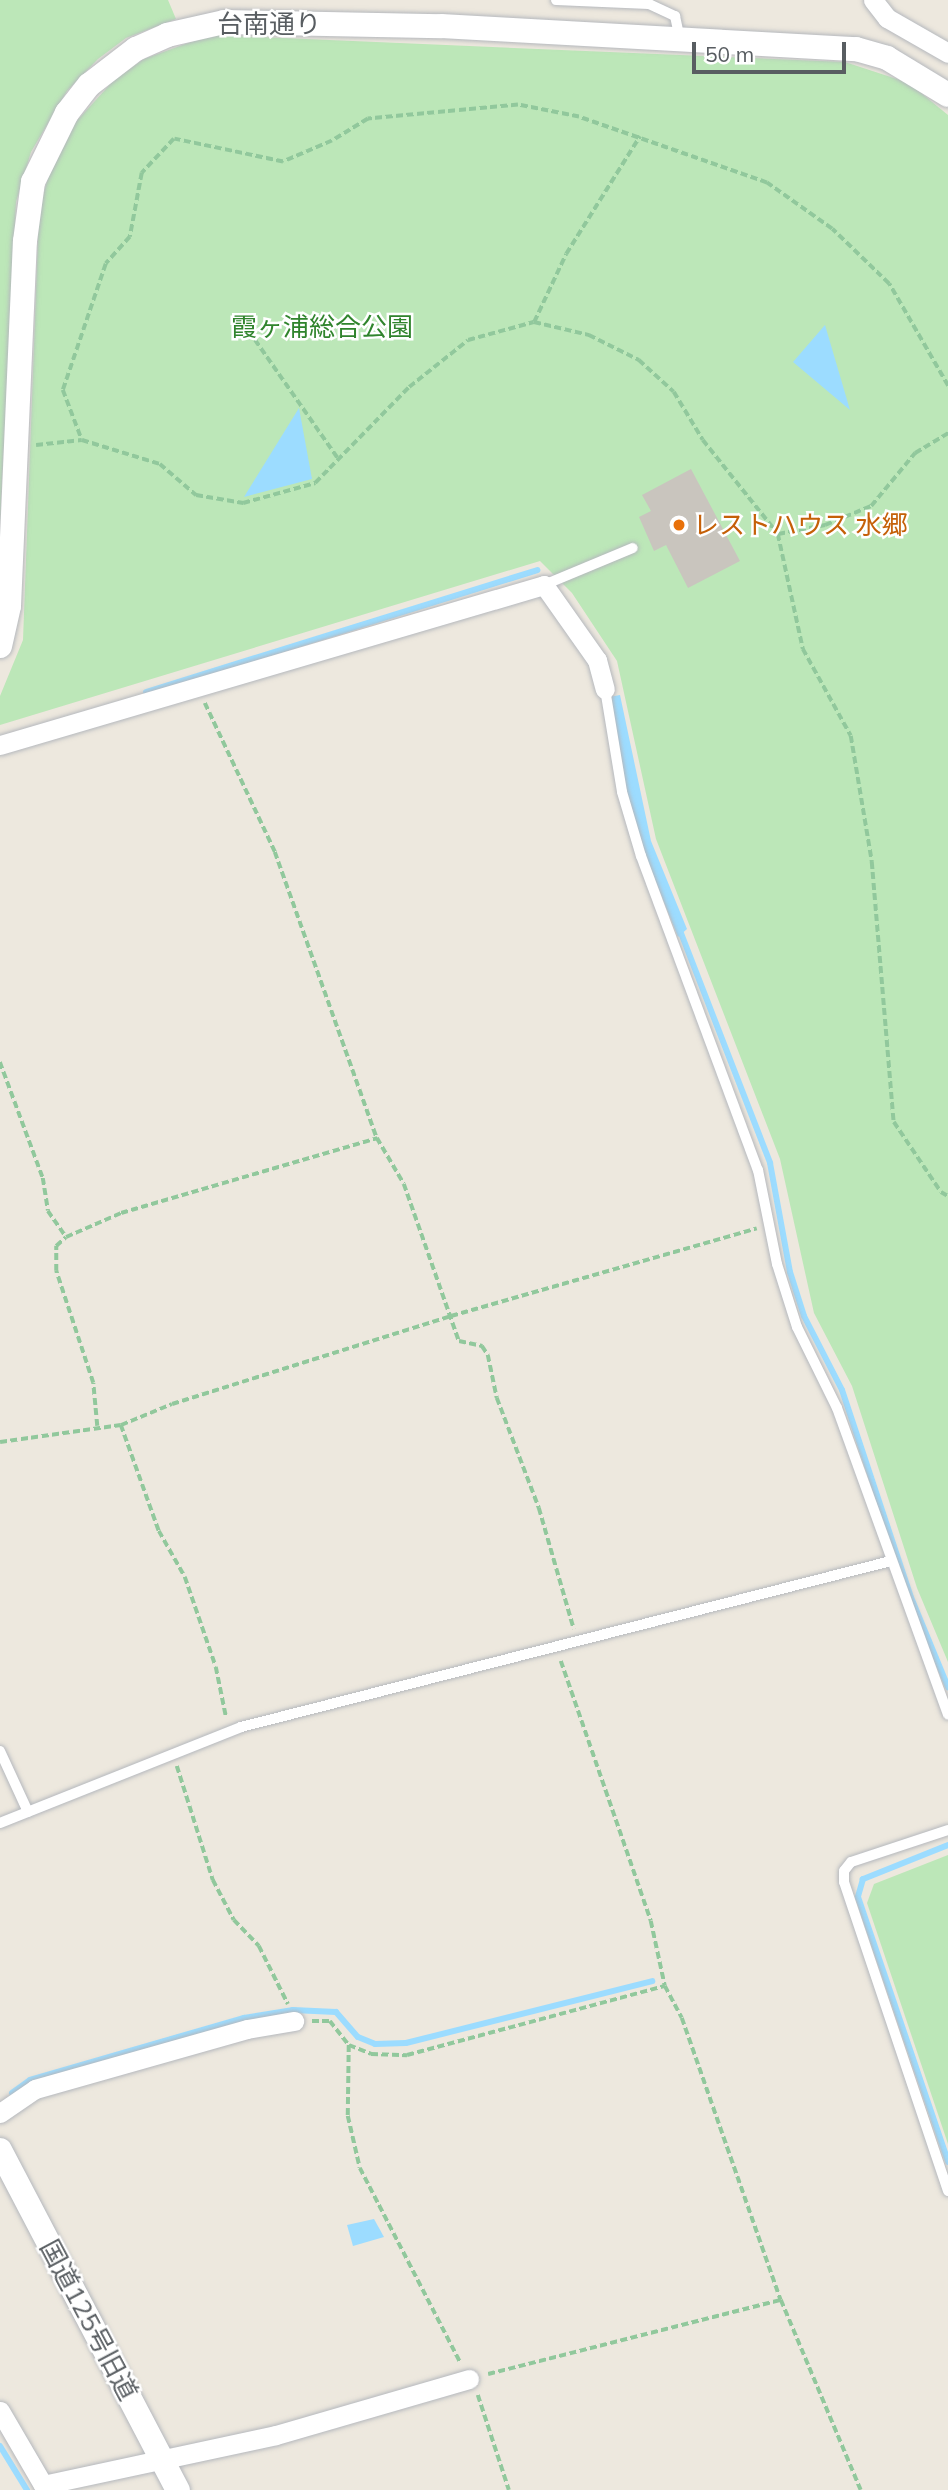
<!DOCTYPE html>
<html>
<head>
<meta charset="utf-8">
<style>
	body { margin:0 }
	#map { position:relative; width:948px; height:2490px; overflow:hidden; background:#ede8de; font-family:Mulish,"Noto Sans JP",sans-serif }
	div>[style] { position:absolute }
	[style*='--x'] { left:calc(var(--x)*1px); top:calc(var(--y)*1px); width:calc(var(--w)*1px); rotate:calc(var(--a)*1deg) }
	.green>* { inset:0; background:#bce7b8 }
	.water>* { inset:0; background:#9cdcff }
	.stream>* { height:6px; margin:-3px; padding:0 3px; transform-origin:3px; border-radius:3px; background:#9cdcff }
	.building>* { inset:0; background:#c9c5be }
	.path>* { height:3.5px; margin-top:-1.75px; transform-origin:0; background:repeating-linear-gradient(90deg,#91c89c 0 7px,transparent 0 10.5px) }
	.roads { filter:drop-shadow(0 0 2px #b5b8bd) drop-shadow(0 0 2px #b5b8bd) }
	.service>* { height:10px; margin:-5px; padding:0 5px; transform-origin:5px; border-radius:5px; background:#fff }
	.minor>* { height:19px; margin:-9.5px; padding:0 9.5px; transform-origin:9.5px; border-radius:9.5px; background:#fff }
	.tertiary>* { height:24px; margin:-12px; padding:0 12px; transform-origin:12px; border-radius:12px; background:#fff }
	.dots>* { width:19px; height:19px; translate:-50% -50%; box-sizing:border-box; border:4px solid #fff; border-radius:50% }
	span { translate:-50% -50%; white-space:nowrap; text-align:center; line-height:1.15; -webkit-text-stroke:5px #fff; paint-order:stroke }
	.street-label { font-size:26px; color:#585d61 }
	.park-label { font-size:26px; color:#30842d }
	.food-label { font-size:26px; color:#c56008 }
	.left { translate:0 -50%; text-align:left }
	.scale { position:absolute; left:692px; top:42px; width:154px; height:32px; box-sizing:border-box; border:4px solid #585d61; border-top:0; padding-left:9px; font-size:21px; line-height:24px; white-space:nowrap; color:#585d61; -webkit-text-stroke:5px #fff; paint-order:stroke }
</style>
</head>
<body>
<div id="map">
	<div class="green">
		<div style="clip-path:polygon(0 0,168px 0,176px 19px,126px 38px,98px 59px,67px 91px,31px 152px,16px 202px,0 524px)"></div>
		<div style="clip-path:polygon(210px 35px,845px 62px,909px 83px,948px 115px,948px 1662px,917px 1588px,852px 1386px,814px 1313px,780px 1159px,656px 839px,617px 661px,572px 593px,540px 561px,0 725px,0 696px,23px 640px,39px 210px,53px 160px,73px 125px,115px 79px,144px 59px)"></div>
		<div style="clip-path:polygon(948px 1855px,948px 2144px,867px 1903px,874px 1884px)"></div>
	</div>
	<div class="water">
		<div style="clip-path:polygon(825px 325px,850px 410px,793px 362px)"></div>
		<div style="clip-path:polygon(299px 408px,312px 479px,244px 497px)"></div>
		<div style="clip-path:polygon(620px 695px,651px 841px,687px 929px,678px 937px,641px 845px,625px 784px,609px 697px)"></div>
		<div style="clip-path:polygon(374px 2219px,384px 2237px,353px 2246px,347px 2225px)"></div>
	</div>
	<div class="stream">
		<div style="--x:146;--y:692;--w:410;--a:-17.3"></div>
		<div style="--x:679;--y:928;--w:252;--a:68.8"></div>
		<div style="--x:770;--y:1163;--w:111;--a:79.6"></div>
		<div style="--x:790;--y:1272;--w:46;--a:72.3"></div>
		<div style="--x:804;--y:1316;--w:83;--a:62.8"></div>
		<div style="--x:842;--y:1390;--w:216;--a:71.6"></div>
		<div style="--x:910;--y:1595;--w:100;--a:67.6"></div>
		<div style="--x:948;--y:1845;--w:92;--a:158.2"></div>
		<div style="--x:863;--y:1879;--w:19;--a:106"></div>
		<div style="--x:858;--y:1897;--w:280;--a:71.2"></div>
		<div style="--x:12;--y:2093;--w:22;--a:-36"></div>
		<div style="--x:30;--y:2080;--w:223;--a:-16.2"></div>
		<div style="--x:244;--y:2018;--w:50;--a:-9.3"></div>
		<div style="--x:293;--y:2010;--w:43;--a:2.7"></div>
		<div style="--x:336;--y:2012;--w:33;--a:49"></div>
		<div style="--x:358;--y:2037;--w:18;--a:22"></div>
		<div style="--x:375;--y:2044;--w:31;--a:-2"></div>
		<div style="--x:406;--y:2043;--w:254;--a:-14.1"></div>
		<div style="--x:0;--y:2446;--w:52;--a:58.5"></div>
	</div>
	<div class="building">
		<div style="clip-path:polygon(691px 469px,740px 561px,688px 588px,666px 545px,654px 551px,639px 517px,651px 511px,642px 495px)"></div>
	</div>
	<div class="path">
		<div style="--x:237;--y:314;--w:176;--a:55"></div>
		<div style="--x:534;--y:322;--w:75;--a:-64.8"></div>
		<div style="--x:566;--y:254;--w:139;--a:-57.9"></div>
		<div style="--x:948;--y:386;--w:118;--a:-120"></div>
		<div style="--x:889;--y:284;--w:79;--a:-136"></div>
		<div style="--x:832;--y:229;--w:80;--a:-144.7"></div>
		<div style="--x:767;--y:183;--w:199;--a:-160.7"></div>
		<div style="--x:579;--y:117;--w:62;--a:-168.9"></div>
		<div style="--x:518;--y:105;--w:151;--a:174.7"></div>
		<div style="--x:368;--y:119;--w:42;--a:148.6"></div>
		<div style="--x:332;--y:141;--w:53;--a:156.8"></div>
		<div style="--x:283;--y:162;--w:111;--a:-168.1"></div>
		<div style="--x:174;--y:139;--w:47;--a:133.3"></div>
		<div style="--x:142;--y:173;--w:65;--a:100.6"></div>
		<div style="--x:130;--y:237;--w:36;--a:132"></div>
		<div style="--x:106;--y:264;--w:133;--a:108.8"></div>
		<div style="--x:63;--y:390;--w:53;--a:69.2"></div>
		<div style="--x:82;--y:440;--w:82;--a:17.1"></div>
		<div style="--x:160;--y:464;--w:48;--a:40.7"></div>
		<div style="--x:196;--y:495;--w:48;--a:9.7"></div>
		<div style="--x:243;--y:503;--w:75;--a:-15.5"></div>
		<div style="--x:315;--y:483;--w:134;--a:-45.6"></div>
		<div style="--x:409;--y:387;--w:75;--a:-38.5"></div>
		<div style="--x:468;--y:340;--w:68;--a:-15.3"></div>
		<div style="--x:534;--y:322;--w:57;--a:13.3"></div>
		<div style="--x:589;--y:335;--w:56;--a:26.6"></div>
		<div style="--x:639;--y:360;--w:47;--a:42.4"></div>
		<div style="--x:674;--y:392;--w:56;--a:58.9"></div>
		<div style="--x:703;--y:440;--w:120;--a:51.4"></div>
		<div style="--x:778;--y:534;--w:118;--a:77.7"></div>
		<div style="--x:803;--y:649;--w:99;--a:61.1"></div>
		<div style="--x:851;--y:736;--w:128;--a:80.5"></div>
		<div style="--x:872;--y:862;--w:261;--a:85.2"></div>
		<div style="--x:894;--y:1122;--w:84;--a:56.1"></div>
		<div style="--x:941;--y:1192;--w:8;--a:30"></div>
		<div style="--x:36;--y:445;--w:46;--a:-6.2"></div>
		<div style="--x:778;--y:534;--w:48;--a:-10.8"></div>
		<div style="--x:825;--y:525;--w:50;--a:-22.4"></div>
		<div style="--x:871;--y:506;--w:69;--a:-50.3"></div>
		<div style="--x:915;--y:453;--w:39;--a:-31"></div>
		<div style="--x:205;--y:703;--w:165;--a:64.8"></div>
		<div style="--x:275;--y:852;--w:304;--a:70.4"></div>
		<div style="--x:377;--y:1138;--w:53;--a:59.6"></div>
		<div style="--x:404;--y:1184;--w:166;--a:70.7"></div>
		<div style="--x:459;--y:1341;--w:24;--a:12"></div>
		<div style="--x:482;--y:1346;--w:11;--a:56"></div>
		<div style="--x:488;--y:1355;--w:44;--a:78.2"></div>
		<div style="--x:497;--y:1398;--w:118;--a:69.1"></div>
		<div style="--x:539;--y:1508;--w:126;--a:73.9"></div>
		<div style="--x:0;--y:1062;--w:124;--a:69.7"></div>
		<div style="--x:43;--y:1178;--w:33;--a:81"></div>
		<div style="--x:48;--y:1211;--w:32;--a:55"></div>
		<div style="--x:121;--y:1425;--w:113;--a:70.3"></div>
		<div style="--x:159;--y:1531;--w:53;--a:60.5"></div>
		<div style="--x:185;--y:1577;--w:95;--a:71"></div>
		<div style="--x:216;--y:1667;--w:50;--a:78.5"></div>
		<div style="--x:97;--y:1426;--w:43;--a:-95.3"></div>
		<div style="--x:93;--y:1383;--w:118;--a:-108.3"></div>
		<div style="--x:56;--y:1271;--w:25;--a:-90"></div>
		<div style="--x:56;--y:1246;--w:13;--a:-42"></div>
		<div style="--x:66;--y:1237;--w:60;--a:-23.6"></div>
		<div style="--x:121;--y:1213;--w:267;--a:-16.3"></div>
		<div style="--x:0;--y:1442;--w:122;--a:-8"></div>
		<div style="--x:121;--y:1425;--w:55;--a:-22.4"></div>
		<div style="--x:172;--y:1404;--w:293;--a:-17.5"></div>
		<div style="--x:451;--y:1316;--w:318;--a:-16"></div>
		<div style="--x:561;--y:1661;--w:275;--a:70.9"></div>
		<div style="--x:651;--y:1921;--w:66;--a:77.8"></div>
		<div style="--x:665;--y:1986;--w:36;--a:62"></div>
		<div style="--x:682;--y:2018;--w:299;--a:70.7"></div>
		<div style="--x:781;--y:2300;--w:206;--a:67.2"></div>
		<div style="--x:177;--y:1766;--w:120;--a:72.5"></div>
		<div style="--x:213;--y:1880;--w:45;--a:62.3"></div>
		<div style="--x:234;--y:1920;--w:36;--a:46"></div>
		<div style="--x:259;--y:1946;--w:65;--a:63.4"></div>
		<div style="--x:312;--y:2021;--w:18;--a:0"></div>
		<div style="--x:330;--y:2021;--w:31;--a:52"></div>
		<div style="--x:349;--y:2045;--w:24;--a:22"></div>
		<div style="--x:371;--y:2054;--w:36;--a:2"></div>
		<div style="--x:407;--y:2055;--w:267;--a:-15"></div>
		<div style="--x:349;--y:2045;--w:71;--a:90.8"></div>
		<div style="--x:348;--y:2116;--w:53;--a:77"></div>
		<div style="--x:360;--y:2168;--w:220;--a:62.7"></div>
		<div style="--x:488;--y:2374;--w:302;--a:-14.2"></div>
		<div style="--x:478;--y:2395;--w:100;--a:71.9"></div>
	</div>
	<div class="roads">
		<div class="service">
			<div style="--x:556;--y:0;--w:93;--a:2.5"></div>
			<div style="--x:649;--y:4;--w:29;--a:25"></div>
			<div style="--x:675;--y:16;--w:24;--a:78"></div>
			<div style="--x:544;--y:585;--w:96;--a:-22.6"></div>
			<div style="--x:605;--y:689;--w:104;--a:80.6"></div>
			<div style="--x:622;--y:792;--w:67;--a:73.5"></div>
			<div style="--x:641;--y:856;--w:335;--a:69.6"></div>
			<div style="--x:758;--y:1170;--w:96;--a:78.6"></div>
			<div style="--x:777;--y:1264;--w:66;--a:72.4"></div>
			<div style="--x:797;--y:1327;--w:90;--a:63.7"></div>
			<div style="--x:837;--y:1408;--w:326;--a:70.1"></div>
			<div style="--x:0;--y:1751;--w:67;--a:65.3"></div>
			<div style="--x:0;--y:1823;--w:259;--a:-21.7"></div>
			<div style="--x:241;--y:1727;--w:671;--a:-14.33"></div>
			<div style="--x:948;--y:1830;--w:102;--a:161.7"></div>
			<div style="--x:851;--y:1862;--w:11;--a:128"></div>
			<div style="--x:844;--y:1871;--w:11;--a:90"></div>
			<div style="--x:844;--y:1882;--w:326;--a:71.4"></div>
		</div>
		<div class="minor">
			<div style="--x:873;--y:0;--w:23;--a:52"></div>
			<div style="--x:887;--y:18;--w:70;--a:29.8"></div>
			<div style="--x:0;--y:745;--w:567;--a:-16.39"></div>
			<div style="--x:544;--y:585;--w:92;--a:54.8"></div>
			<div style="--x:597;--y:660;--w:30;--a:75"></div>
			<div style="--x:0;--y:2113;--w:42;--a:-34.4"></div>
			<div style="--x:35;--y:2089;--w:220;--a:-15.8"></div>
			<div style="--x:247;--y:2029;--w:48;--a:-9.7"></div>
			<div style="--x:0;--y:2411;--w:91;--a:59.8"></div>
			<div style="--x:43;--y:2485;--w:238;--a:-12.1"></div>
			<div style="--x:276;--y:2435;--w:201;--a:-16.2"></div>
		</div>
		<div class="tertiary">
			<div style="--x:0;--y:646;--w:41;--a:-77.3"></div>
			<div style="--x:9;--y:606;--w:365;--a:-87.5"></div>
			<div style="--x:25;--y:241;--w:60;--a:-82.3"></div>
			<div style="--x:33;--y:182;--w:77;--a:-63.8"></div>
			<div style="--x:67;--y:113;--w:36;--a:-52"></div>
			<div style="--x:89;--y:85;--w:59;--a:-37.5"></div>
			<div style="--x:136;--y:49;--w:34;--a:-24"></div>
			<div style="--x:167;--y:35;--w:58;--a:-12.8"></div>
			<div style="--x:224;--y:22;--w:217;--a:1.1"></div>
			<div style="--x:441;--y:26;--w:416;--a:3.2"></div>
			<div style="--x:856;--y:49;--w:32;--a:16"></div>
			<div style="--x:887;--y:58;--w:71;--a:31.2"></div>
			<div style="--x:0;--y:2150;--w:384;--a:62.4"></div>
		</div>
	</div>
	<div class="dots">
		<div style="left:679px;top:525px;background:#e8710a"></div>
	</div>
	<div class="street-label">
		<span style="left:269px;top:24px">台南通り</span>
		<span style="left:89px;top:2320px;rotate:62deg">国道125号旧道</span>
	</div>
	<div class="park-label">
		<span style="left:322px;top:327px">霞ヶ浦総合公園</span>
	</div>
	<div class="food-label">
		<span class="left" style="left:693px;top:525px">レストハウス 水郷</span>
	</div>
	<div class="scale">50 m</div>
</div>
</body>
</html>
